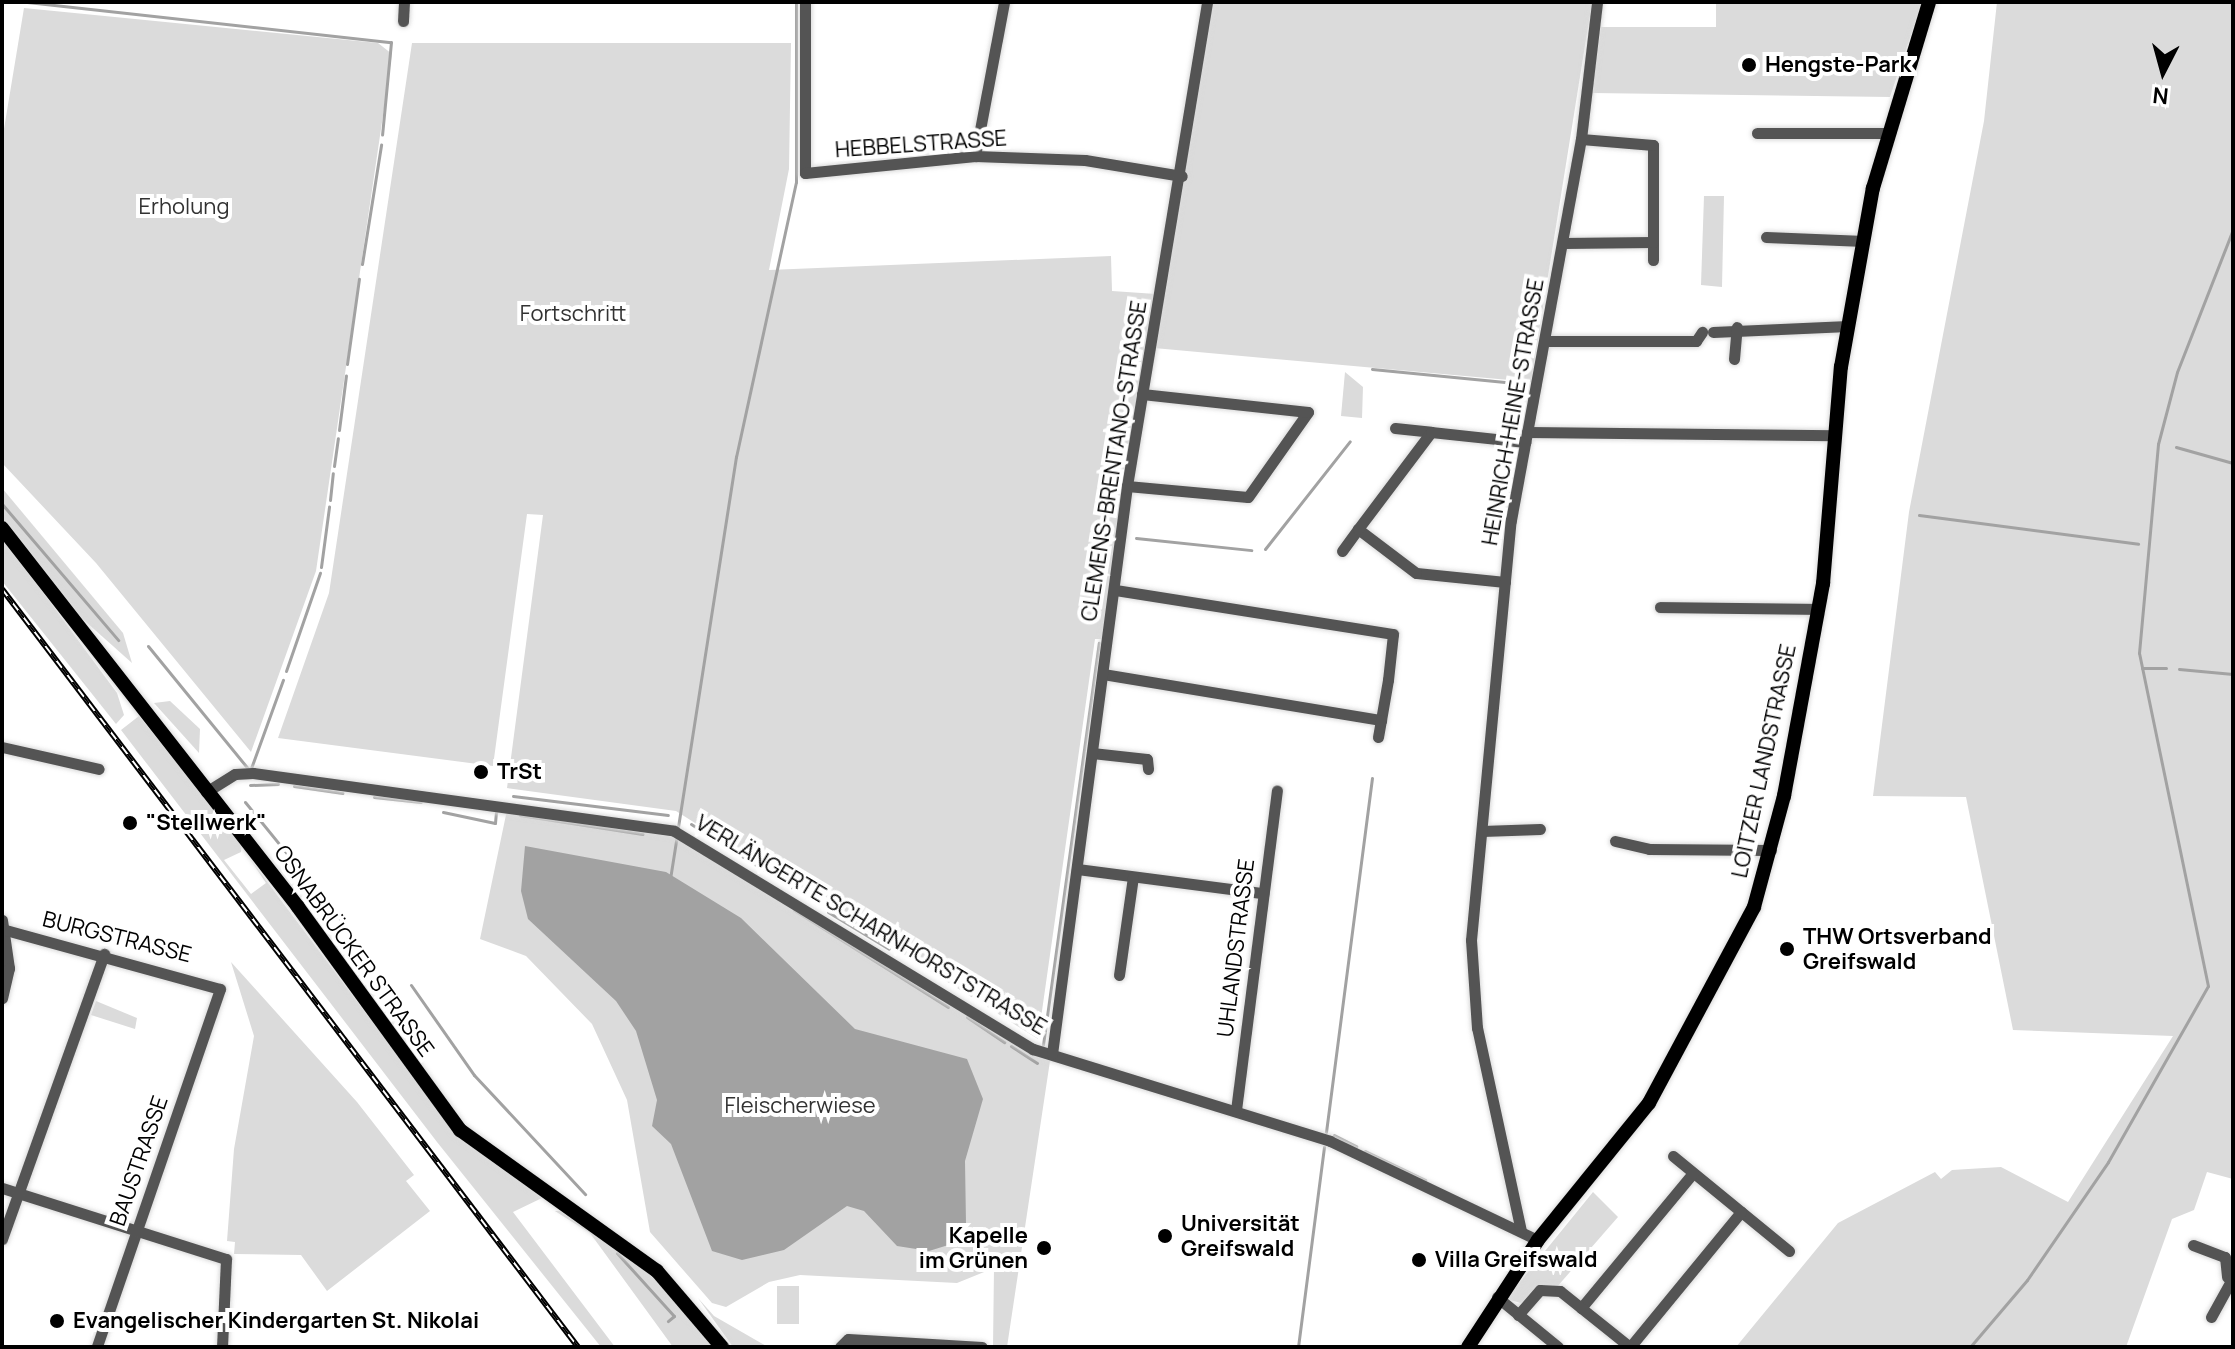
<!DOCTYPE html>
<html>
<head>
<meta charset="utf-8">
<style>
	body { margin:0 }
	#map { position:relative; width:2235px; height:1349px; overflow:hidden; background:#fff; font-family:Manrope,sans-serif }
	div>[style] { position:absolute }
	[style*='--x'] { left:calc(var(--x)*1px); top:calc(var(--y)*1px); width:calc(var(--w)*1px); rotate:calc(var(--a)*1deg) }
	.green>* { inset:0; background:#dbdbdb }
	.water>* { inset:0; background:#a2a2a2 }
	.stream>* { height:3px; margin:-1.5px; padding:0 1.5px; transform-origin:1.5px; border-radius:1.5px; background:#a2a2a2 }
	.roads { filter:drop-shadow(0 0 2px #dbdbdb) drop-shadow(0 0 2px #dbdbdb) }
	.minor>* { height:11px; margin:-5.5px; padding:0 5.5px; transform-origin:5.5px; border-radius:5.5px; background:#545454 }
	.major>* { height:14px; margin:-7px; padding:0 7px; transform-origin:7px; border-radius:7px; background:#000 }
	.rail>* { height:6px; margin-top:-3px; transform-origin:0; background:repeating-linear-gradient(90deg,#fff 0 9px,#000 0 18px); box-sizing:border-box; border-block:2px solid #000 }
	.dots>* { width:22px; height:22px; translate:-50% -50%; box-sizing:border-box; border:4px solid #fff; border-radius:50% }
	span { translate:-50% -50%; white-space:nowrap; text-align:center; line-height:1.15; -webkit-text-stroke:8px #fff; paint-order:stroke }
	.poi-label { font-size:22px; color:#000; font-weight:700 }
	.left { translate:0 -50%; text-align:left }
	.right { translate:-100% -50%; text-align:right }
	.street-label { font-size:22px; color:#000 }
	.park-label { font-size:22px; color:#323232 }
	.frame { position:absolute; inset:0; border:4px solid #000; pointer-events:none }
	.north { position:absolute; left:2123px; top:32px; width:80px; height:80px; -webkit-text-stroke:6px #fff; paint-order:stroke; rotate:186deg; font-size:22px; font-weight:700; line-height:32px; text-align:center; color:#000 }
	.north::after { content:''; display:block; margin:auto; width:28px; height:36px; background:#000; clip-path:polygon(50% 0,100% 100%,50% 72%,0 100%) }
</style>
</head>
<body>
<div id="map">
	<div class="green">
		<div style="clip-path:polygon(1212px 2px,1592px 2px,1531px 382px,1154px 348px)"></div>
		<div style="clip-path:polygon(1716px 2px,1922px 2px,1890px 97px,1592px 93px,1601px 27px,1716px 27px)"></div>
		<div style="clip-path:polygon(1997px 2px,2233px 2px,2233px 1179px,2207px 1172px,2194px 1210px,2172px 1219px,2126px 1347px,1736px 1347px,1838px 1223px,1935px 1172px,1941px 1179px,1952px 1170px,2001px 1167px,2068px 1202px,2173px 1036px,2013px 1030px,1966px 797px,1873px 796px,1909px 512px,1984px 121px)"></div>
		<div style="clip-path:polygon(24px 8px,378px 43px,392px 54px,316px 571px,251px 752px,96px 563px,2px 463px,2px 141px)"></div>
		<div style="clip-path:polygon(412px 43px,791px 43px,789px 169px,769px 270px,1111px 256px,1112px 291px,1156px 294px,1102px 639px,1095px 639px,1038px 1039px,676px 811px,507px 788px,543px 515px,527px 514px,493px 766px,278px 738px,329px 593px)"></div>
		<div style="clip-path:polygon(1704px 196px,1724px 196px,1722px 287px,1701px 285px)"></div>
		<div style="clip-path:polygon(1345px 372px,1363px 387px,1362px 418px,1341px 416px)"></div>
		<div style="clip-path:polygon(2px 488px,123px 633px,132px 663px,68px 606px,2px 521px)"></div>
		<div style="clip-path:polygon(2px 537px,117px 693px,124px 715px,116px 724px,2px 581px)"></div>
		<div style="clip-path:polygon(170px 701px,200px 729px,199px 753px,154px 703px)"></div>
		<div style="clip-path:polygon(139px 716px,242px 843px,241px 852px,224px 860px,251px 894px,266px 883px,250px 859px,455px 1132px,542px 1198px,513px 1212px,615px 1347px,601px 1347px,437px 1142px,121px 730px)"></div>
		<div style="clip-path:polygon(507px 810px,686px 839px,1050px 1061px,1007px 1347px,993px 1347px,994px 1268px,957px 1283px,800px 1275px,769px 1282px,726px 1307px,712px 1303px,650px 1232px,627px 1100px,592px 1024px,526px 956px,480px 939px)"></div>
		<div style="clip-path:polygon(231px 962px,357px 1102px,414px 1175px,406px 1181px,430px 1211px,327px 1291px,301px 1255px,234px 1254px,235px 1242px,227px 1241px,234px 1149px,254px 1036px)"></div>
		<div style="clip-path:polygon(96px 1001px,137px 1018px,135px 1029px,91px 1015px)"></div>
		<div style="clip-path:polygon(1593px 1192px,1618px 1217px,1556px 1288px,1521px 1303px,1506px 1299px)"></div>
		<div style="clip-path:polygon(555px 1211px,560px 1211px,651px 1273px,715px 1347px,673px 1347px,590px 1233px)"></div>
		<div style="clip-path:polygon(777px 1286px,799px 1286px,799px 1324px,777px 1324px)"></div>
		<div style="clip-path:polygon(698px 1298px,714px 1316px,768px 1347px,733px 1347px)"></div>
	</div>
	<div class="water">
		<div style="clip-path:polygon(525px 846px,666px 872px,741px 918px,855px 1029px,967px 1059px,983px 1099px,965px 1161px,966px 1224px,958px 1242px,929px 1251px,897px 1246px,864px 1211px,847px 1206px,784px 1250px,742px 1260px,712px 1251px,671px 1144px,652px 1126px,657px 1100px,636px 1031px,616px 1001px,528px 919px,521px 891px)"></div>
	</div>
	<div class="stream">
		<div style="--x:27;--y:2;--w:366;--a:6.3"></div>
		<div style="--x:391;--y:42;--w:93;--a:95.5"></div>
		<div style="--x:362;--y:264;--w:121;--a:-80.9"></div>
		<div style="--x:347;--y:364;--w:86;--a:-82"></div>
		<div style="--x:1372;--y:369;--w:154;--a:5.6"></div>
		<div style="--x:339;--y:430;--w:55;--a:-82.7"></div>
		<div style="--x:2176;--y:447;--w:59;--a:15.7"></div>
		<div style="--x:334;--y:466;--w:28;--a:-82"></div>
		<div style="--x:330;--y:500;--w:27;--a:-84"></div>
		<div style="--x:2;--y:504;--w:179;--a:49.5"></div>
		<div style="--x:1919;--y:515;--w:221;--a:7.5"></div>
		<div style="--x:1136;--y:538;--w:116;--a:6"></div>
		<div style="--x:1265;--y:549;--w:137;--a:-51.8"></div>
		<div style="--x:321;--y:567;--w:61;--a:-82.4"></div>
		<div style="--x:148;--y:646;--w:160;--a:50.8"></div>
		<div style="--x:2142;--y:668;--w:24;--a:0"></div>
		<div style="--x:2179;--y:669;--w:54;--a:5.3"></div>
		<div style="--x:286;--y:671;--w:104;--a:-70.9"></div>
		<div style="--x:250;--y:771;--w:97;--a:-70.1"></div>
		<div style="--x:250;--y:785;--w:28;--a:-2"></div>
		<div style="--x:294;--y:786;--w:49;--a:8.3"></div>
		<div style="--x:513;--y:796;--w:156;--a:7"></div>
		<div style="--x:374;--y:797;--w:47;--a:6.1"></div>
		<div style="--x:245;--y:802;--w:179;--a:50.9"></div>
		<div style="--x:443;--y:812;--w:53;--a:11.9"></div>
		<div style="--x:495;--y:823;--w:11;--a:-85"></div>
		<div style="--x:520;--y:815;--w:124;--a:8.8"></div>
		<div style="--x:691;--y:824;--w:141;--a:32.2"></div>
		<div style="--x:678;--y:827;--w:375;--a:-81.1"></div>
		<div style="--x:736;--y:457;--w:281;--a:-77.7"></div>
		<div style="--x:796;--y:182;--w:180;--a:-90"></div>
		<div style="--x:670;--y:879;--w:45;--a:-81"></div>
		<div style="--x:794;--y:910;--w:182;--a:32.2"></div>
		<div style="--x:828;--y:912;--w:71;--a:31.2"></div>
		<div style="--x:411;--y:985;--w:110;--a:55"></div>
		<div style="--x:474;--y:1075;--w:163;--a:47"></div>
		<div style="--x:967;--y:1017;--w:45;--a:34"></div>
		<div style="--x:1043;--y:1045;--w:406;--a:-82.1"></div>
		<div style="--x:1011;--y:1046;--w:31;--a:33"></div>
		<div style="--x:1326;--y:1132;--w:357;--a:-82.6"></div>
		<div style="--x:1334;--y:1135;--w:25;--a:27"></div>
		<div style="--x:1365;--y:1151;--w:67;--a:25.8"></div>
		<div style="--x:617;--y:1253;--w:85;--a:47.9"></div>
		<div style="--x:674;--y:1316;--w:8;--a:140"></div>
		<div style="--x:1298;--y:1347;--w:202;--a:-82.6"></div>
		<div style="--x:1970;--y:1347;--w:88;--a:-49.6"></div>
		<div style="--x:2027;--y:1280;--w:143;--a:-55.5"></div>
		<div style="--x:2108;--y:1162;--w:202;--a:-60.4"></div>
		<div style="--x:2208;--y:986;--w:340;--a:-101.7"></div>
		<div style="--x:2139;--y:653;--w:210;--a:-84.8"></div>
		<div style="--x:2158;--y:444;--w:74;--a:-75.2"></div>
		<div style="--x:2177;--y:372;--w:154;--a:-68.6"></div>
	</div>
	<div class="roads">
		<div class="minor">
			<div style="--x:805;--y:2;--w:171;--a:90"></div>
			<div style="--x:805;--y:173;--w:171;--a:-5.7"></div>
			<div style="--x:975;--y:156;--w:110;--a:2.1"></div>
			<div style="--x:1085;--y:160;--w:98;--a:9.4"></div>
			<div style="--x:403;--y:21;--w:19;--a:-87"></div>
			<div style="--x:1757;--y:133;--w:130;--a:0"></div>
			<div style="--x:975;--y:156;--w:157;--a:-79.3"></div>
			<div style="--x:1766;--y:237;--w:98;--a:2.3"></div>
			<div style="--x:1653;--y:242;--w:18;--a:90"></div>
			<div style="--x:1563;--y:243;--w:90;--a:-0.6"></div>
			<div style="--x:1653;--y:242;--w:97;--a:-90"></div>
			<div style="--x:1653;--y:145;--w:72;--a:-175.2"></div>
			<div style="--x:1713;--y:332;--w:135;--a:-2.5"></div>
			<div style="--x:1546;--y:341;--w:150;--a:0"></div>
			<div style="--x:1696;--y:341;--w:11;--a:-56"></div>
			<div style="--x:1734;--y:359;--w:32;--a:-85"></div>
			<div style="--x:1395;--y:428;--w:36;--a:6"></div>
			<div style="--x:1527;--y:432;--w:307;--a:0.6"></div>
			<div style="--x:1127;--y:486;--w:121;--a:5.2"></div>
			<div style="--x:1248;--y:497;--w:104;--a:-54.8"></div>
			<div style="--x:1308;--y:412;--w:167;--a:-173.8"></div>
			<div style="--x:1342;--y:551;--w:27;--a:-54"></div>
			<div style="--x:1505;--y:582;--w:89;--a:-174.2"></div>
			<div style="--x:1416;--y:573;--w:73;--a:-142.8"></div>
			<div style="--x:1358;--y:529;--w:121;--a:-53"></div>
			<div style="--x:1431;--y:432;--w:95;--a:6.1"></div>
			<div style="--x:1660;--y:607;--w:158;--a:0.7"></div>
			<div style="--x:1103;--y:674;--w:282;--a:9.4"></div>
			<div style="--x:1381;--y:720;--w:41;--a:-80.1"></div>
			<div style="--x:1388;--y:680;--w:46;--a:-83.8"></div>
			<div style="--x:1393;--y:634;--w:282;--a:-171"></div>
			<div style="--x:1378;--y:737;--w:17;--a:-80"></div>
			<div style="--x:2;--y:747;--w:99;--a:12.8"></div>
			<div style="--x:1092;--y:753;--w:55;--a:6.2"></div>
			<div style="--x:1147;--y:759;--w:10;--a:84"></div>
			<div style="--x:206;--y:792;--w:34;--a:-32"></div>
			<div style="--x:235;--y:774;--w:18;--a:-3"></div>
			<div style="--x:253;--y:773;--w:425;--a:7.8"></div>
			<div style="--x:674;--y:831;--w:420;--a:31.3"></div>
			<div style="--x:1033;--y:1049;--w:311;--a:17.2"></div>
			<div style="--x:1330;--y:1141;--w:230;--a:25.5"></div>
			<div style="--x:1482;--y:831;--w:58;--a:-2"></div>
			<div style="--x:1615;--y:841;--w:35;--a:13"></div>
			<div style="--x:1649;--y:849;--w:122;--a:0.5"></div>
			<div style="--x:1077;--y:869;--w:188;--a:7.4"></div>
			<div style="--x:2;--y:920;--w:49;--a:81.7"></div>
			<div style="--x:9;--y:968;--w:31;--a:103"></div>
			<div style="--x:2;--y:929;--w:226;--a:15.4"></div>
			<div style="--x:220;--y:989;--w:379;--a:109"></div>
			<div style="--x:1119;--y:975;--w:99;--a:-81.9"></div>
			<div style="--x:1052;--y:1054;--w:573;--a:-82.48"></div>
			<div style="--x:1127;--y:486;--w:491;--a:-80.6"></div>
			<div style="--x:1236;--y:1110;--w:322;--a:-82.7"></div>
			<div style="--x:1673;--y:1156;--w:150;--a:39.3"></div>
			<div style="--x:2;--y:1188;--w:235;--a:17.6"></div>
			<div style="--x:226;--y:1259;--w:88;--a:92.6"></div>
			<div style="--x:1521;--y:1231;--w:208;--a:-102.2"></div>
			<div style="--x:1477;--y:1028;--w:88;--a:-93.9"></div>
			<div style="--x:1471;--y:940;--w:422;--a:-84.6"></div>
			<div style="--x:1511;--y:520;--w:387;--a:-79.6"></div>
			<div style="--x:1581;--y:139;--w:138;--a:-83.3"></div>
			<div style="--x:2;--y:1239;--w:303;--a:-70.3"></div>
			<div style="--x:2193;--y:1245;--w:34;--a:21"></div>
			<div style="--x:2225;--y:1257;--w:20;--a:84"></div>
			<div style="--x:1497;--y:1297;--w:79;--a:39.3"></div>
			<div style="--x:1581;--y:1308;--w:175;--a:-50.3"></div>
			<div style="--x:1518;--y:1315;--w:33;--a:-49"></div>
			<div style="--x:1540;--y:1290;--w:20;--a:3"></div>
			<div style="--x:1560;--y:1291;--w:90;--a:38.7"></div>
			<div style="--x:1630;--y:1347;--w:175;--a:-50.6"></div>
			<div style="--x:2211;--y:1317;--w:43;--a:-61.1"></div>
			<div style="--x:840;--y:1347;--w:11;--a:-45"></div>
			<div style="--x:848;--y:1339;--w:134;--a:3.4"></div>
		</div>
		<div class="major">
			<div style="--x:2;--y:528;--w:481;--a:52"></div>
			<div style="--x:298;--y:907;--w:276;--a:54"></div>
			<div style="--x:460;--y:1130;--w:242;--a:35.6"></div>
			<div style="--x:657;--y:1271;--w:100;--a:49.5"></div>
			<div style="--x:1468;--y:1347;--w:128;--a:-56.8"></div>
			<div style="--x:1538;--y:1240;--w:176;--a:-51"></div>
			<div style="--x:1649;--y:1103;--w:222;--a:-61.8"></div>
			<div style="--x:1754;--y:907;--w:115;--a:-74.9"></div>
			<div style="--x:1784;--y:796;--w:216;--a:-79.6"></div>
			<div style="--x:1823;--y:584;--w:218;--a:-85.3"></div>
			<div style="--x:1841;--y:367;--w:182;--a:-79.9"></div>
			<div style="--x:1873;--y:188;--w:194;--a:-73.2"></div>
		</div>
	</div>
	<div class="rail">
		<div style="--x:2;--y:589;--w:952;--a:52.77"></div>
	</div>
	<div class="dots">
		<div style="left:1749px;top:65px;background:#000"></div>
		<div style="left:481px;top:772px;background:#000"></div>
		<div style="left:130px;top:823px;background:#000"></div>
		<div style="left:1787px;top:949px;background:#000"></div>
		<div style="left:1165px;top:1236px;background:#000"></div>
		<div style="left:1044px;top:1248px;background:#000"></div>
		<div style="left:1419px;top:1260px;background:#000"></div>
		<div style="left:57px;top:1321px;background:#000"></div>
	</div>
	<div class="poi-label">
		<span class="left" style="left:1765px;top:65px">Hengste-Park</span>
		<span class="left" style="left:497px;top:772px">TrSt</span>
		<span class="left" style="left:146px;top:823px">"Stellwerk"</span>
		<span class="left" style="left:1803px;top:949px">THW Ortsverband<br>Greifswald</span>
		<span class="left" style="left:1181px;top:1236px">Universität<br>Greifswald</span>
		<span class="right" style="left:1028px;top:1248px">Kapelle<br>im Grünen</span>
		<span class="left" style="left:1435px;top:1260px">Villa Greifswald</span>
		<span class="left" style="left:73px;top:1321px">Evangelischer Kindergarten St. Nikolai</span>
	</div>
	<div class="street-label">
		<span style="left:921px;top:144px;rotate:-4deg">HEBBELSTRASSE</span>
		<span style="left:1513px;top:412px;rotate:-80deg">HEINRICH-HEINE-STRASSE</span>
		<span style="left:1114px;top:461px;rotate:-81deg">CLEMENS-BRENTANO-STRASSE</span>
		<span style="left:1764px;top:761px;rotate:-78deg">LOITZER LANDSTRASSE</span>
		<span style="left:871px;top:925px;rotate:31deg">VERLÄNGERTE SCHARNHORSTSTRASSE</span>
		<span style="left:117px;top:937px;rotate:14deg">BURGSTRASSE</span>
		<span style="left:1236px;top:948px;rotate:-83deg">UHLANDSTRASSE</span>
		<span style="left:354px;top:951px;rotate:54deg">OSNABRÜCKER STRASSE</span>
		<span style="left:139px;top:1161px;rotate:-71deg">BAUSTRASSE</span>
	</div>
	<div class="park-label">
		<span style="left:184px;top:207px">Erholung</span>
		<span style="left:573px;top:314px">Fortschritt</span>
		<span style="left:800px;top:1106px">Fleischerwiese</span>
	</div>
	<div class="frame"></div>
	<div class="north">N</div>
</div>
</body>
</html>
